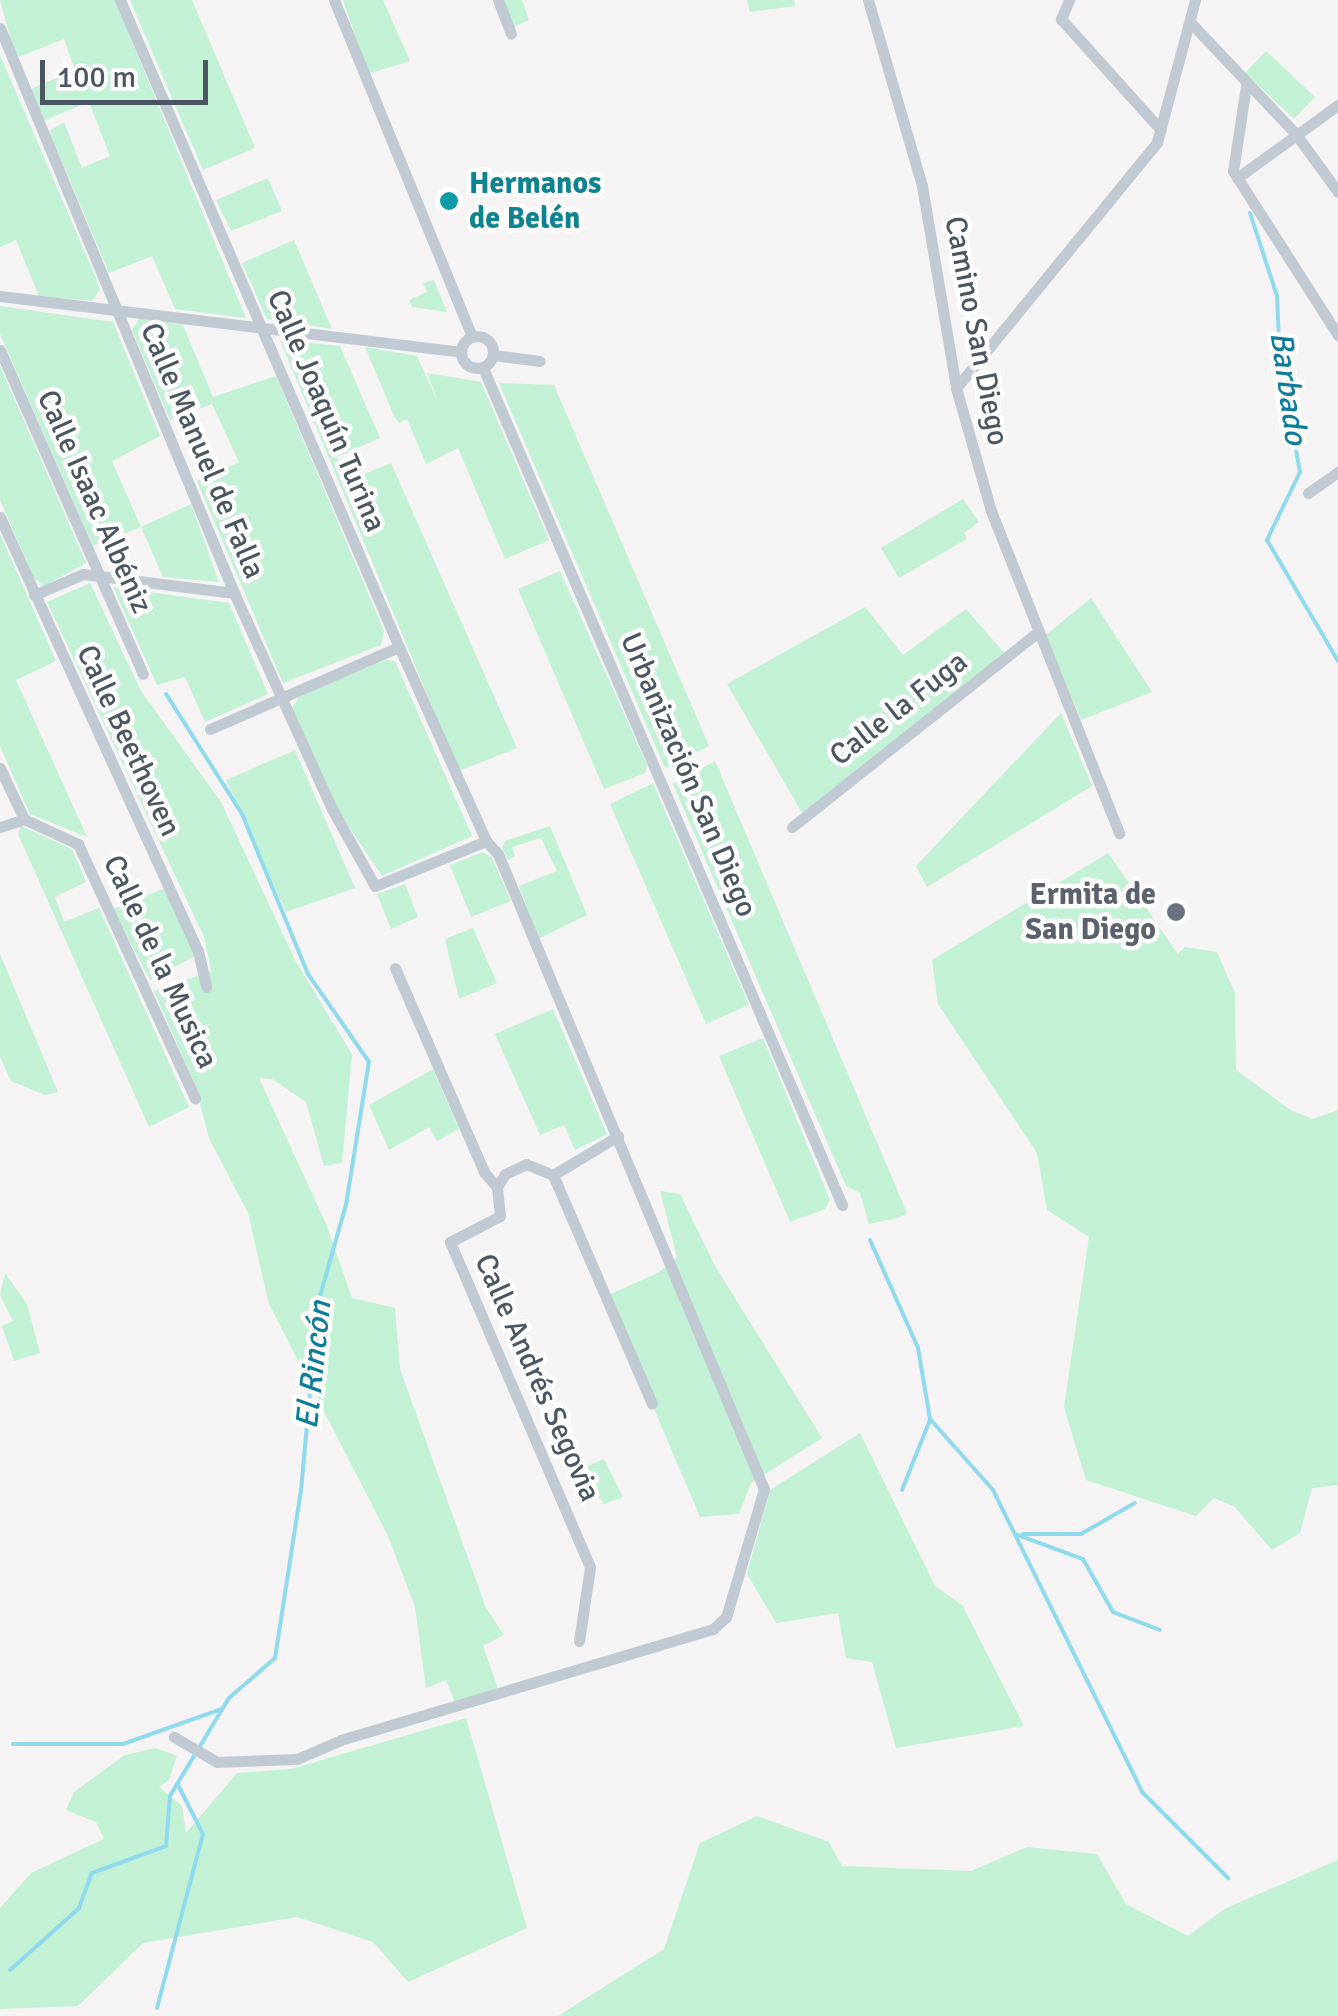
<!DOCTYPE html>
<html>
<head>
<meta charset="utf-8">
<style>
	body { margin:0 }
	#map { position:relative; width:1338px; height:2016px; overflow:hidden; background:#f5f3f3; font-family:Signika,sans-serif }
	div>[style] { position:absolute }
	[style*='--x'] { left:calc(var(--x)*1px); top:calc(var(--y)*1px); width:calc(var(--w)*1px); rotate:calc(var(--a)*1deg) }
	.green>* { inset:0; background:#c3f1d5 }
	.stream>* { height:4px; margin:-2px; padding:0 2px; transform-origin:2px; border-radius:2px; background:#90daee }
	.minor>* { height:11px; margin:-5.5px; padding:0 5.5px; transform-origin:5.5px; border-radius:5.5px; background:#c1cad2 }
	.minor>.ring { margin:-5.5px; padding:0; box-sizing:content-box; background:none; border:11px solid #c1cad2; border-radius:50% }
	.dots>* { width:28px; height:28px; translate:-50% -50%; box-sizing:border-box; border:5px solid #fff; border-radius:50% }
	span { translate:-50% -50%; white-space:nowrap; text-align:center; line-height:1.15; -webkit-text-stroke:9px #fff; paint-order:stroke }
	.culture-label { font-size:30px; color:#0d838f; font-weight:700 }
	.left { translate:0 -50%; text-align:left }
	.street-label { font-size:30px; color:#4a5661 }
	.worship-label { font-size:30px; color:#5b616d; font-weight:700 }
	.right { translate:-100% -50%; text-align:right }
	.water-label { font-size:32px; color:#0c7c9b; font-style:italic }
	.scale { position:absolute; left:40px; top:60px; width:168px; height:45px; box-sizing:border-box; border:5px solid #4a5661; border-top:0; padding-left:12px; font-size:30px; line-height:35px; white-space:nowrap; color:#4a5661; -webkit-text-stroke:8px #fff; paint-order:stroke }
</style>
</head>
<body>
<div id="map">
	<div class="green">
		<div style="clip-path:polygon(0 0,115px 0,246px 318px,175px 309px,152px 256px,109px 273px,49px 131px,64px 122px,82px 168px,110px 156px,89px 102px,43px 121px,31px 89px,75px 70px,64px 39px,16px 58px)"></div>
		<div style="clip-path:polygon(130px 0,192px 0,255px 148px,203px 170px)"></div>
		<div style="clip-path:polygon(343px 0,383px 0,410px 61px,368px 74px)"></div>
		<div style="clip-path:polygon(500px 0,522px 0,529px 20px,511px 28px)"></div>
		<div style="clip-path:polygon(747px 0,794px 0,795px 6px,750px 12px)"></div>
		<div style="clip-path:polygon(1266px 51px,1315px 97px,1294px 119px,1245px 73px)"></div>
		<div style="clip-path:polygon(0 55px,96px 278px,100px 290px,92px 301px,39px 296px,16px 240px,0 247px)"></div>
		<div style="clip-path:polygon(268px 178px,282px 211px,231px 231px,216px 200px)"></div>
		<div style="clip-path:polygon(294px 240px,332px 329px,267px 319px,242px 263px)"></div>
		<div style="clip-path:polygon(434px 280px,447px 312px,412px 307px,409px 300px,427px 292px,423px 283px)"></div>
		<div style="clip-path:polygon(0 306px,113px 322px,160px 436px,112px 461px,141px 527px,191px 504px,219px 582px,163px 577px,141px 527px,93px 546px,0 334px)"></div>
		<div style="clip-path:polygon(140px 318px,183px 325px,213px 397px,276px 376px,384px 631px,381px 645px,283px 683px,197px 481px,239px 462px,212px 404px,170px 420px,132px 330px)"></div>
		<div style="clip-path:polygon(280px 340px,340px 346px,380px 438px,337px 457px,348px 481px,391px 463px,517px 748px,459px 771px)"></div>
		<div style="clip-path:polygon(365px 347px,417px 356px,438px 402px,427px 373px,481px 382px,549px 540px,505px 559px,458px 448px,426px 464px,407px 419px,399px 423px,394px 416px)"></div>
		<div style="clip-path:polygon(0 366px,86px 563px,44px 586px,34px 578px,0 500px)"></div>
		<div style="clip-path:polygon(499px 383px,554px 385px,709px 746px,665px 768px)"></div>
		<div style="clip-path:polygon(963px 499px,979px 522px,964px 533px,967px 539px,899px 578px,881px 548px)"></div>
		<div style="clip-path:polygon(0 534px,56px 661px,16px 680px,87px 837px,30px 814px,0 746px)"></div>
		<div style="clip-path:polygon(560px 571px,647px 765px,645px 773px,604px 789px,518px 589px)"></div>
		<div style="clip-path:polygon(90px 583px,141px 691px,221px 802px,295px 960px,352px 1054px,342px 1163px,324px 1166px,306px 1102px,272px 1079px,259px 1078px,327px 1226px,352px 1298px,395px 1308px,400px 1369px,486px 1608px,504px 1635px,483px 1646px,500px 1694px,457px 1708px,446px 1680px,426px 1688px,415px 1607px,388px 1536px,269px 1304px,248px 1213px,209px 1138px,195px 1085px,154px 991px,211px 971px,204px 937px,47px 602px)"></div>
		<div style="clip-path:polygon(113px 587px,229px 603px,268px 694px,205px 722px,185px 677px,157px 685px)"></div>
		<div style="clip-path:polygon(1091px 598px,1152px 692px,1081px 720px,1046px 635px)"></div>
		<div style="clip-path:polygon(865px 607px,903px 655px,966px 609px,1006px 655px,804px 816px,727px 684px)"></div>
		<div style="clip-path:polygon(386px 660px,395px 661px,472px 836px,382px 876px,339px 812px,292px 708px,301px 694px)"></div>
		<div style="clip-path:polygon(1061px 713px,1092px 786px,927px 887px,916px 866px)"></div>
		<div style="clip-path:polygon(295px 750px,355px 888px,286px 912px,226px 780px)"></div>
		<div style="clip-path:polygon(715px 761px,907px 1213px,898px 1218px,869px 1224px,860px 1193px,846px 1186px,673px 784px)"></div>
		<div style="clip-path:polygon(653px 783px,749px 1005px,706px 1024px,610px 804px)"></div>
		<div style="clip-path:polygon(21px 826px,72px 849px,86px 882px,55px 897px,64px 922px,99px 908px,189px 1107px,149px 1127px,18px 834px)"></div>
		<div style="clip-path:polygon(550px 826px,587px 915px,538px 939px,519px 886px,557px 871px,541px 838px,512px 847px,515px 856px,508px 860px,502px 848px,505px 841px)"></div>
		<div style="clip-path:polygon(483px 852px,492px 858px,511px 901px,471px 917px,450px 865px)"></div>
		<div style="clip-path:polygon(1108px 853px,1178px 954px,1185px 947px,1217px 952px,1235px 993px,1236px 1070px,1292px 1111px,1313px 1119px,1338px 1110px,1338px 1485px,1312px 1488px,1300px 1533px,1272px 1550px,1235px 1507px,1214px 1498px,1196px 1516px,1086px 1480px,1064px 1407px,1089px 1237px,1047px 1210px,1037px 1153px,938px 1004px,932px 960px)"></div>
		<div style="clip-path:polygon(405px 884px,418px 917px,391px 929px,377px 894px)"></div>
		<div style="clip-path:polygon(168px 887px,195px 956px,150px 980px,113px 909px)"></div>
		<div style="clip-path:polygon(473px 928px,497px 983px,459px 999px,445px 939px)"></div>
		<div style="clip-path:polygon(0 954px,58px 1092px,45px 1095px,11px 1081px,0 1057px)"></div>
		<div style="clip-path:polygon(553px 1009px,607px 1134px,575px 1150px,564px 1125px,540px 1135px,495px 1034px)"></div>
		<div style="clip-path:polygon(763px 1038px,830px 1200px,825px 1209px,790px 1222px,719px 1056px)"></div>
		<div style="clip-path:polygon(433px 1069px,459px 1129px,437px 1141px,429px 1127px,389px 1150px,369px 1105px)"></div>
		<div style="clip-path:polygon(660px 1191px,680px 1194px,715px 1266px,822px 1438px,751px 1483px,739px 1514px,700px 1517px,606px 1296px,658px 1273px,677px 1257px)"></div>
		<div style="clip-path:polygon(5px 1273px,27px 1304px,40px 1353px,14px 1361px,2px 1326px,13px 1321px,0 1295px)"></div>
		<div style="clip-path:polygon(860px 1433px,935px 1586px,962px 1605px,1024px 1726px,896px 1748px,872px 1662px,846px 1658px,838px 1613px,776px 1623px,747px 1574px,770px 1490px)"></div>
		<div style="clip-path:polygon(604px 1459px,623px 1497px,604px 1504px,579px 1470px)"></div>
		<div style="clip-path:polygon(466px 1718px,527px 1928px,408px 1982px,373px 1942px,297px 1917px,143px 1943px,78px 2006px,0 2009px,0 1908px,31px 1873px,104px 1839px,96px 1822px,66px 1810px,74px 1792px,125px 1755px,156px 1748px,177px 1756px,169px 1780px,159px 1787px,182px 1806px,186px 1833px,237px 1773px,291px 1769px)"></div>
		<div style="clip-path:polygon(757px 1816px,829px 1842px,842px 1866px,971px 1871px,1027px 1847px,1097px 1854px,1126px 1904px,1188px 1936px,1224px 1909px,1338px 1860px,1338px 2016px,558px 2016px,664px 1949px,700px 1843px)"></div>
	</div>
	<div class="stream">
		<div style="--x:1250;--y:213;--w:87;--a:72"></div>
		<div style="--x:1277;--y:296;--w:68;--a:87.5"></div>
		<div style="--x:1280;--y:364;--w:110;--a:79.5"></div>
		<div style="--x:1300;--y:472;--w:76;--a:115.9"></div>
		<div style="--x:1267;--y:540;--w:140;--a:59.6"></div>
		<div style="--x:870;--y:1240;--w:118;--a:66"></div>
		<div style="--x:918;--y:1348;--w:72;--a:80.4"></div>
		<div style="--x:930;--y:1419;--w:95;--a:48.4"></div>
		<div style="--x:993;--y:1490;--w:337;--a:63.7"></div>
		<div style="--x:1142;--y:1792;--w:122;--a:45"></div>
		<div style="--x:902;--y:1490;--w:75;--a:-68.2"></div>
		<div style="--x:1015;--y:1534;--w:72;--a:20.2"></div>
		<div style="--x:1083;--y:1559;--w:61;--a:60.5"></div>
		<div style="--x:1113;--y:1612;--w:50;--a:21"></div>
		<div style="--x:1023;--y:1534;--w:58;--a:0"></div>
		<div style="--x:1081;--y:1534;--w:62;--a:-29.9"></div>
		<div style="--x:13;--y:1744;--w:110;--a:0"></div>
		<div style="--x:123;--y:1744;--w:105;--a:-19.5"></div>
		<div style="--x:10;--y:1970;--w:93;--a:-41.9"></div>
		<div style="--x:79;--y:1908;--w:37;--a:-70"></div>
		<div style="--x:92;--y:1873;--w:79;--a:-20"></div>
		<div style="--x:166;--y:1846;--w:50;--a:-85.4"></div>
		<div style="--x:170;--y:1796;--w:114;--a:-59"></div>
		<div style="--x:229;--y:1698;--w:61;--a:-41"></div>
		<div style="--x:275;--y:1658;--w:169;--a:-81.2"></div>
		<div style="--x:301;--y:1491;--w:189;--a:-84.8"></div>
		<div style="--x:318;--y:1303;--w:102;--a:-74.1"></div>
		<div style="--x:346;--y:1205;--w:145;--a:-80.9"></div>
		<div style="--x:369;--y:1062;--w:107;--a:-124.7"></div>
		<div style="--x:308;--y:974;--w:173;--a:-112.4"></div>
		<div style="--x:242;--y:814;--w:142;--a:-122.3"></div>
		<div style="--x:157;--y:2008;--w:180;--a:-75.2"></div>
		<div style="--x:203;--y:1834;--w:55;--a:-117"></div>
	</div>
	<div class="minor">
		<div style="--x:120;--y:0;--w:705;--a:66.67"></div>
		<div style="--x:399;--y:647;--w:213;--a:65.8"></div>
		<div style="--x:486;--y:841;--w:18;--a:47"></div>
		<div style="--x:498;--y:854;--w:688;--a:67.27"></div>
		<div style="--x:764;--y:1489;--w:134;--a:106.5"></div>
		<div style="--x:726;--y:1617;--w:18;--a:137"></div>
		<div style="--x:713;--y:1629;--w:388;--a:163.4"></div>
		<div style="--x:341;--y:1740;--w:48;--a:156.6"></div>
		<div style="--x:297;--y:1759;--w:80;--a:177.9"></div>
		<div style="--x:217;--y:1762;--w:50;--a:-149.8"></div>
		<div style="--x:334;--y:0;--w:364;--a:67.7"></div>
		<div style="--x:498;--y:0;--w:36;--a:69"></div>
		<div style="--x:868;--y:0;--w:194;--a:73.8"></div>
		<div style="--x:922;--y:186;--w:205;--a:80.4"></div>
		<div style="--x:956;--y:388;--w:128;--a:74.1"></div>
		<div style="--x:991;--y:511;--w:347;--a:68.3"></div>
		<div style="--x:1069;--y:0;--w:21;--a:113"></div>
		<div style="--x:1061;--y:19;--w:149;--a:48"></div>
		<div style="--x:1190;--y:22;--w:153;--a:46.6"></div>
		<div style="--x:1295;--y:133;--w:73;--a:53.9"></div>
		<div style="--x:0;--y:28;--w:612;--a:67.5"></div>
		<div style="--x:234;--y:593;--w:237;--a:65.6"></div>
		<div style="--x:332;--y:809;--w:88;--a:60.8"></div>
		<div style="--x:375;--y:886;--w:120;--a:-22.1"></div>
		<div style="--x:1246;--y:86;--w:86;--a:98.7"></div>
		<div style="--x:1233;--y:171;--w:195;--a:57.4"></div>
		<div style="--x:1237;--y:178;--w:125;--a:-35.9"></div>
		<div style="--x:0;--y:296;--w:463;--a:6.9"></div>
		<div class="ring" style="left:461px;top:336px;width:21px;height:21px"></div>
		<div style="--x:0;--y:350;--w:354;--a:66.2"></div>
		<div style="--x:493;--y:355;--w:47;--a:7.3"></div>
		<div style="--x:483;--y:368;--w:911;--a:66.78"></div>
		<div style="--x:956;--y:388;--w:318;--a:-50.7"></div>
		<div style="--x:1157;--y:142;--w:147;--a:-75"></div>
		<div style="--x:1308;--y:493;--w:37;--a:-35"></div>
		<div style="--x:0;--y:517;--w:477;--a:65.5"></div>
		<div style="--x:198;--y:951;--w:37;--a:77"></div>
		<div style="--x:34;--y:595;--w:53;--a:-23.2"></div>
		<div style="--x:83;--y:574;--w:152;--a:7.2"></div>
		<div style="--x:210;--y:729;--w:206;--a:-23.5"></div>
		<div style="--x:0;--y:768;--w:56;--a:64.8"></div>
		<div style="--x:24;--y:819;--w:60;--a:24.8"></div>
		<div style="--x:78;--y:844;--w:280;--a:65.3"></div>
		<div style="--x:0;--y:827;--w:25;--a:-18"></div>
		<div style="--x:792;--y:827;--w:315;--a:-38.4"></div>
		<div style="--x:395;--y:968;--w:223;--a:66.4"></div>
		<div style="--x:484;--y:1172;--w:20;--a:49"></div>
		<div style="--x:553;--y:1175;--w:249;--a:66.6"></div>
		<div style="--x:579;--y:1641;--w:75;--a:-81.5"></div>
		<div style="--x:590;--y:1567;--w:354;--a:-113.3"></div>
		<div style="--x:450;--y:1242;--w:56;--a:-27.5"></div>
		<div style="--x:500;--y:1216;--w:29;--a:-96"></div>
		<div style="--x:497;--y:1187;--w:15;--a:-58"></div>
		<div style="--x:505;--y:1174;--w:23;--a:-25"></div>
		<div style="--x:526;--y:1164;--w:29;--a:22"></div>
		<div style="--x:553;--y:1175;--w:76;--a:-31"></div>
	</div>
	<div class="dots">
		<div style="left:449px;top:201px;background:#0f9aa8"></div>
		<div style="left:1176px;top:912px;background:#6b7280"></div>
	</div>
	<div class="culture-label">
		<span class="left" style="left:469px;top:201px">Hermanos<br>de Belén</span>
	</div>
	<div class="street-label">
		<span style="left:976px;top:331px;rotate:79deg">Camino San Diego</span>
		<span style="left:326px;top:411px;rotate:67deg">Calle Joaquín Turina</span>
		<span style="left:202px;top:451px;rotate:67deg">Calle Manuel de Falla</span>
		<span style="left:94px;top:502px;rotate:66deg">Calle Isaac Albéniz</span>
		<span style="left:899px;top:709px;rotate:-38deg">Calle la Fuga</span>
		<span style="left:128px;top:741px;rotate:65deg">Calle Beethoven</span>
		<span style="left:688px;top:775px;rotate:67deg">Urbanización San Diego</span>
		<span style="left:160px;top:962px;rotate:65deg">Calle de la Musica</span>
		<span style="left:537px;top:1378px;rotate:66deg">Calle Andrés Segovia</span>
	</div>
	<div class="worship-label">
		<span class="right" style="left:1156px;top:912px">Ermita de<br>San Diego</span>
	</div>
	<div class="water-label">
		<span style="left:1288px;top:388px;rotate:82deg">Barbado</span>
		<span style="left:314px;top:1365px;rotate:-84deg">El Rincón</span>
	</div>
	<div class="scale">100 m</div>
</div>
</body>
</html>
